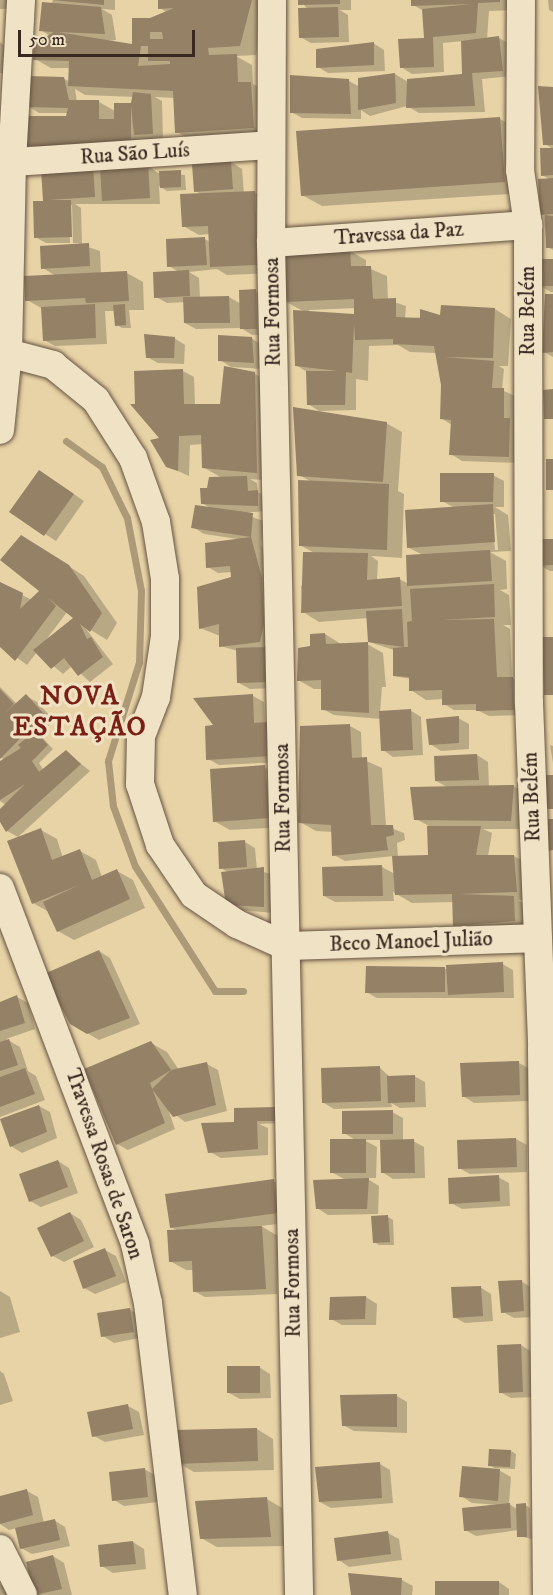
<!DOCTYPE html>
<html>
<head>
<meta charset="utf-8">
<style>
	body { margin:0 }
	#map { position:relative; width:553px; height:1595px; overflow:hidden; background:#e8d3a6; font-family:"IM FELL DW Pica",serif }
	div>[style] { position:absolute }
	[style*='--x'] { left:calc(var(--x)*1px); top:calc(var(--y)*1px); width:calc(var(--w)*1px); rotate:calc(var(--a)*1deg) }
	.shadow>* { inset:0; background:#0003 }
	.stream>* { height:7px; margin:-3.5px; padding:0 3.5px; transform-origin:3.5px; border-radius:3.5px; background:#ac9978 }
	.building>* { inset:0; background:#948166 }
	.roads { filter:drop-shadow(0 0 2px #645342) drop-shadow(0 0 2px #645342) }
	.minor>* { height:28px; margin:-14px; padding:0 14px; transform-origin:14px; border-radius:14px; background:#f0e2c5 }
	span { translate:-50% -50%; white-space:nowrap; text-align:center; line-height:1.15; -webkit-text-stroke:6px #f0e2c5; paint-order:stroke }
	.street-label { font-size:21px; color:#382820 }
	.district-label { font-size:27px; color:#7a1f14; font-weight:700; letter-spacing:1.5px }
	.scale { position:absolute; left:18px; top:30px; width:177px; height:27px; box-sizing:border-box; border:3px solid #382820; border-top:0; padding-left:8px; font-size:18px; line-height:21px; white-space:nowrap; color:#382820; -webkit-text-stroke:4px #f0e2c5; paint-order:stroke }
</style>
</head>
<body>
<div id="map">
	<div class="shadow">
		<div style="clip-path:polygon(0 0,24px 0,25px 8px,0 9px)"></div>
		<div style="clip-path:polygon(evenodd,53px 0,115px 0,115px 10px,102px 9px,112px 15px,116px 40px,107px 41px,134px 46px,150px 20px,168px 13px,160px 8px,159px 0,268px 0,256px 55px,236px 56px,252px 65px,253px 84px,267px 92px,270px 137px,192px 141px,177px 132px,175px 98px,155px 97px,162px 101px,163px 140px,44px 154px,28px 145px,68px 118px,68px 113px,39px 113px,28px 106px,63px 78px,70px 82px,70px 68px,51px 68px,35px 59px,50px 36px,41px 30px,53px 0,75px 89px,85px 95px,135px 97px,135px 108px,130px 105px,115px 111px,99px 102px,77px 102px,75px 89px)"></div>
		<div style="clip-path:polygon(299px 0,351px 0,351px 10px,340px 10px,348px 15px,349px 42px,311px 43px,300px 37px,308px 9px)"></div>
		<div style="clip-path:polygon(413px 0,515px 0,517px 10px,489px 11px,487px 39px,499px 38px,510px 44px,513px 76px,482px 79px,485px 112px,419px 113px,407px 106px,370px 116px,361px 110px,361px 119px,302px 118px,291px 112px,349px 81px,360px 87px,360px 79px,395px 74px,408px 82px,464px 75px,463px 41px,443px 43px,444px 72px,412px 74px,401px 67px,425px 40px,424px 11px,413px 5px)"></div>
		<div style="clip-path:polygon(548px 0,553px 0,553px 12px,549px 10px)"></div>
		<div style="clip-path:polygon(0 42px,5px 46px,6px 73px,0 73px)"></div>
		<div style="clip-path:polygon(373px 43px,384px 50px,385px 71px,328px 73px,318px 67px)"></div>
		<div style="clip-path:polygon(553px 89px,553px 250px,547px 247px,540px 180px,551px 180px,542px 175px,553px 149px,545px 144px)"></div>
		<div style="clip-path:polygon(500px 119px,520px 130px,524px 193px,322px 206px,302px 195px)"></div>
		<div style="clip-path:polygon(231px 162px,242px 169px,244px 193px,254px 192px,270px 201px,273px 273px,227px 275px,217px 269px,189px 272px,199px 278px,200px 298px,229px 297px,241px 304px,255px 291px,266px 297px,268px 334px,252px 335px,241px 328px,196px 329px,185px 323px,185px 302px,167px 303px,156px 297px,179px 272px,169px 266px,205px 239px,210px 242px,210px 234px,199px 235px,183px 226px,201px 194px,195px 191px,194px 165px)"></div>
		<div style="clip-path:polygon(147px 165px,158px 173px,185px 175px,186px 190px,167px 191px,159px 186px,160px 204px,75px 204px,81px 208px,82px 245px,100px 251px,101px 274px,127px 273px,143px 282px,144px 310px,129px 310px,131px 328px,122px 328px,117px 325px,115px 311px,105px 311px,107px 344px,55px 346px,44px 340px,43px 309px,27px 300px,56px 276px,43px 268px,80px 243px,73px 243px,72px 205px,69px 205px,70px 243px,46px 243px,35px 237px,45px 202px,92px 166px,102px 172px)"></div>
		<div style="clip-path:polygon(evenodd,350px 251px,366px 260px,366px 267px,387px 276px,388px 300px,406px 306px,405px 319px,495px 309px,511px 319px,508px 366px,499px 366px,504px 369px,502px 390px,515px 396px,519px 463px,462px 461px,451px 454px,452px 425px,441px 418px,443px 385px,436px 353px,410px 352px,398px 345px,369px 346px,368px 381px,356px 379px,356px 410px,319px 411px,308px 404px,307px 372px,296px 365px,305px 312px,286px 302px,350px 251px,356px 308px,356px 317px,309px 313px,309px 310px,356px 308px)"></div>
		<div style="clip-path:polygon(553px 260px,553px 292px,551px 292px,540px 286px)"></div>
		<div style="clip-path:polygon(553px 295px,553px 357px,544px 352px)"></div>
		<div style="clip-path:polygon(174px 338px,185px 345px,184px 364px,158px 363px,147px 357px)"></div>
		<div style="clip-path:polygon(251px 338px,262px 345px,264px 369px,231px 367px,220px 360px)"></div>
		<div style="clip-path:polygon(183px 371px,194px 377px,195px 405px,222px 405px,255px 374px,271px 383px,273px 481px,250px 479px,257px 483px,258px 492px,269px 498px,268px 511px,240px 513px,264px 521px,261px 544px,273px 586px,279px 688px,250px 689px,239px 683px,238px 651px,220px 646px,220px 636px,200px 628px,232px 578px,232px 572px,218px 573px,208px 567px,238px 539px,204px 534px,193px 527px,212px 509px,202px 503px,209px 490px,222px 478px,203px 467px,203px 444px,190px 445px,189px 476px,167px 466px,165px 440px)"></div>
		<div style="clip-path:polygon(evenodd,386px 423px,402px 432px,398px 491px,404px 494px,402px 558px,371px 556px,378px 561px,377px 580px,399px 579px,409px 584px,423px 555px,409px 548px,455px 508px,442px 501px,493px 475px,504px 481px,504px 507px,495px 507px,508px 515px,511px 551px,490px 552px,506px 561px,507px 589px,500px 590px,509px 595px,511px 625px,503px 625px,510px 629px,512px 678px,523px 685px,524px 715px,489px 716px,477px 710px,454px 710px,444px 704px,443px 699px,426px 700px,411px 690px,411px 679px,394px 676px,394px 650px,369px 642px,368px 618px,319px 622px,303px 612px,301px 586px,306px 585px,316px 554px,300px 545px,312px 482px,299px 475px,386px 423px,492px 514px,495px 514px,498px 550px,495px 550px,492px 514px)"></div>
		<div style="clip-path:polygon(50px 478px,84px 501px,56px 541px,11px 512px)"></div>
		<div style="clip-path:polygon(553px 541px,553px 571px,550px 571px,539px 565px)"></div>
		<div style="clip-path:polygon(evenodd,37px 546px,84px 576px,117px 623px,107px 640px,83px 625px,113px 664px,90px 682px,72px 666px,63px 674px,37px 652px,27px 665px,0 645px,0 584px,32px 600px,41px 590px,37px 546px,67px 612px,75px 618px,46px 640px,67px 612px)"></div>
		<div style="clip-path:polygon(325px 634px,341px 644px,367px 644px,383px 653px,386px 687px,382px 687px,380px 712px,410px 710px,421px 717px,423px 755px,393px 757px,383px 750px,381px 719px,334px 715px,323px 709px,323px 689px,314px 689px,298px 680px,312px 647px,312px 636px)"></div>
		<div style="clip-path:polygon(0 687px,17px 704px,26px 696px,37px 702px,54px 720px,40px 735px,53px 749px,39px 763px,44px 771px,66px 752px,90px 771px,18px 837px,7px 831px,0 819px,0 811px,6px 805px,0 801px,0 763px,5px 760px,0 757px)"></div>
		<div style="clip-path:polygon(253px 696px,264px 702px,265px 724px,281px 762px,219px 765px,208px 759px,216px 726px)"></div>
		<div style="clip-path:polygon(458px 718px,469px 724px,469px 749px,441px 751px,430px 744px)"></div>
		<div style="clip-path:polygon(350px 726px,361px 732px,362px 759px,382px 768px,386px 826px,404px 833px,405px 840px,397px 843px,398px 857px,434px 857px,429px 826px,416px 819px,449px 788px,436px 781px,477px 755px,488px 762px,489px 787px,513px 786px,529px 795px,527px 829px,483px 829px,492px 833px,488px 856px,514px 856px,530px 865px,532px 900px,518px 900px,525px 904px,526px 926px,466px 931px,455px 925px,454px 902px,412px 903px,393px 892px,394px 901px,335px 902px,324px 896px,382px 867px,395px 874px,394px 856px,345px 861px,334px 855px,333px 832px,316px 831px,300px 822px,299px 761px)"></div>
		<div style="clip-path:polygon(550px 745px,553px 746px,553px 763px)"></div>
		<div style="clip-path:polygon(264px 767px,280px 776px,285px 827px,230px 830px,214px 821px)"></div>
		<div style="clip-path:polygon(41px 830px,57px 839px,63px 858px,80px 851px,96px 860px,102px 877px,117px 871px,133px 880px,145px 908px,74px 940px,58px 931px,49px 912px,33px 903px)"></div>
		<div style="clip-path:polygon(245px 842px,255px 848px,257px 870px,274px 875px,274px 913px,238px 910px,227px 904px,229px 873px,221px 868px)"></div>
		<div style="clip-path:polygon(99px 951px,110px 958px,140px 1024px,99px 1040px,87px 1033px)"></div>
		<div style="clip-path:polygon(502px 964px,513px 970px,514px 998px,377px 998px,366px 992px,445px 969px)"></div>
		<div style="clip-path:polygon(17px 997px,28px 1003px,35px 1029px,6px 1039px,20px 1047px,28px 1071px,36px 1076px,45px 1100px,0 1117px,0 1004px)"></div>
		<div style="clip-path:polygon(151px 1043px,167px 1052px,179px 1070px,207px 1064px,218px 1070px,227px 1111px,185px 1122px,168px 1109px,175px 1129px,128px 1150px,117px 1144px)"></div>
		<div style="clip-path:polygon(519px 1063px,530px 1069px,531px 1101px,474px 1103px,463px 1096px)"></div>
		<div style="clip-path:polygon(379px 1067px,390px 1077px,414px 1076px,425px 1082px,426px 1107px,400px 1108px,391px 1103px,392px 1107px,334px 1109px,324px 1103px)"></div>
		<div style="clip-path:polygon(39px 1106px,50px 1112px,57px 1138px,22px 1153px,11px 1146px)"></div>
		<div style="clip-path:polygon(278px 1109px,282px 1123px,259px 1124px,268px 1128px,268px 1155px,221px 1158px,210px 1152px,236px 1123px)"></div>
		<div style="clip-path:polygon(392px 1112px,403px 1118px,403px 1141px,413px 1141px,424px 1147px,425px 1178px,393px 1179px,382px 1172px,381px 1140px,364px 1140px,377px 1147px,376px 1178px,366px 1178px,379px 1186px,378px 1214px,328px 1215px,317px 1208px,346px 1180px,331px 1172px,357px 1141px,344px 1133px)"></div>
		<div style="clip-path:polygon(516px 1139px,527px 1145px,527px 1172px,470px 1174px,459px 1168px)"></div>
		<div style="clip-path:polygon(58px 1161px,69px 1168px,78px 1193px,41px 1207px,30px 1201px)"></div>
		<div style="clip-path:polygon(498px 1177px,509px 1183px,510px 1206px,462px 1209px,451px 1203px)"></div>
		<div style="clip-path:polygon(273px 1181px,289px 1190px,293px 1222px,261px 1226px,278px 1236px,277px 1294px,205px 1297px,194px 1291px,194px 1270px,186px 1270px,170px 1261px,178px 1231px,171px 1227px)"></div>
		<div style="clip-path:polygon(70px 1213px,81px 1220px,94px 1247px,64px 1262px,53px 1256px)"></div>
		<div style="clip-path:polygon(388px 1217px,393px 1220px,394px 1245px,379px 1245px,374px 1242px)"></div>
		<div style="clip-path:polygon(105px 1250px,116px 1256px,126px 1282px,95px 1294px,84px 1288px)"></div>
		<div style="clip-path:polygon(521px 1281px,532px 1288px,535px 1317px,514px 1318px,503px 1312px)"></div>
		<div style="clip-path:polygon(480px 1287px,491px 1294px,493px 1321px,465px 1323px,454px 1317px)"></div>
		<div style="clip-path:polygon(0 1291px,10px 1297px,20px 1332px,0 1338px)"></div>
		<div style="clip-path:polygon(366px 1297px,377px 1304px,376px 1325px,342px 1325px,331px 1319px)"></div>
		<div style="clip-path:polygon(129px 1309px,140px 1316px,144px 1337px,114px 1343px,103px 1336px)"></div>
		<div style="clip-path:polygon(521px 1345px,532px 1352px,534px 1397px,511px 1398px,500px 1392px)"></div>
		<div style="clip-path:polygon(259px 1367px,270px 1374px,271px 1398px,240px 1399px,229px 1393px)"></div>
		<div style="clip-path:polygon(0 1371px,4px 1374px,13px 1401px,0 1405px)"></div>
		<div style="clip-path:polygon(397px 1396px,407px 1402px,407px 1433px,354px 1431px,343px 1425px)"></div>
		<div style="clip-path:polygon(128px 1406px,139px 1412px,144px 1435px,105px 1442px,94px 1436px)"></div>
		<div style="clip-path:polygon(257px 1429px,273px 1439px,274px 1470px,194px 1472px,178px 1463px)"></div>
		<div style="clip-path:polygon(511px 1451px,516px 1454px,515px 1469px,495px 1468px,511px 1477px,509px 1504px,517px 1509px,525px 1505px,530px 1508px,532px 1539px,519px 1536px,518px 1530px,476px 1536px,465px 1530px,498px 1505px,472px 1503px,461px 1496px,500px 1471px,489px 1465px)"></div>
		<div style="clip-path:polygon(380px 1464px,390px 1470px,393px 1503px,331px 1508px,320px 1502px)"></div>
		<div style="clip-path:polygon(144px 1469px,155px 1475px,158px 1502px,124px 1506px,114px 1500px)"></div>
		<div style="clip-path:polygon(27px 1491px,38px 1497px,44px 1523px,54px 1520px,65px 1527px,70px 1546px,32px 1554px,21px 1548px,17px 1528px,9px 1530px,0 1524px,0 1497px)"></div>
		<div style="clip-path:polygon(267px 1499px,282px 1508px,286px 1546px,217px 1547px,201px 1538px)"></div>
		<div style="clip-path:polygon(388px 1533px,399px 1539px,402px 1560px,349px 1567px,339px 1560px)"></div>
		<div style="clip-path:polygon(133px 1542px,144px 1549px,146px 1569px,113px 1573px,102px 1566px)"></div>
		<div style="clip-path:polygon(53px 1556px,64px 1563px,72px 1595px,36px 1595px)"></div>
		<div style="clip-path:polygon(402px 1580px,413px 1586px,412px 1595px,352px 1595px)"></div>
		<div style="clip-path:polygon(499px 1582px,509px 1589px,509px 1595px,437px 1595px)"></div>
		<div style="clip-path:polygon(0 1584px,11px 1590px,11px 1595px,0 1595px)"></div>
	</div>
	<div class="stream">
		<div style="--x:66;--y:441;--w:44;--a:35.8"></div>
		<div style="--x:102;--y:467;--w:57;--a:63.9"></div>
		<div style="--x:127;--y:518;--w:74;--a:79.1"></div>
		<div style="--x:141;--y:591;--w:71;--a:91.6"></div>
		<div style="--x:139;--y:662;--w:104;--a:107.4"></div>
		<div style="--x:108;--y:761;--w:45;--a:83.7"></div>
		<div style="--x:113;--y:806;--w:64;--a:69.9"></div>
		<div style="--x:135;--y:866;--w:148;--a:57.4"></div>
		<div style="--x:215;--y:991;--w:28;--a:0"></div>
	</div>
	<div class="building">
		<div style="clip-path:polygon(52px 0,104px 0,104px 5px)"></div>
		<div style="clip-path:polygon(evenodd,158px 0,252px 0,240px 46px,208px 48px,209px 55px,237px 54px,238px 82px,251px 82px,254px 128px,175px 133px,173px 91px,68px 86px,69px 61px,33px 60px,34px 44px,54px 32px,39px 31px,42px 2px,101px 7px,105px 34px,57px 32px,132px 44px,132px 18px,150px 18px,174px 8px,158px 9px,158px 0,150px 32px,162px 32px,163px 39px,150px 39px,150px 32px,158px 0,141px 46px,148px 46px,148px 61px,170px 61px,170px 64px,138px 66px,141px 46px)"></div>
		<div style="clip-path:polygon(298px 0,340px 0,340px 4px,298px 5px)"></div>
		<div style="clip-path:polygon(411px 0,500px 0,500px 2px,478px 3px,476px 33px,433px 37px,434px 67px,400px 68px,398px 39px,424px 38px,422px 9px,471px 4px,411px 6px)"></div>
		<div style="clip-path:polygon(338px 7px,339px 37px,299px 38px,298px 8px)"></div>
		<div style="clip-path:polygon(499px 36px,503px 71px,472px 73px,475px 106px,406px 108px,407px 79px,462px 74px,461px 41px)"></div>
		<div style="clip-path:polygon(374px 42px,374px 65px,316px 68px,316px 49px)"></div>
		<div style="clip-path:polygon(395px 73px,396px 103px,358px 110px,358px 78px)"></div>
		<div style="clip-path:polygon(290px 75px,349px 79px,351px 114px,290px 113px)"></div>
		<div style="clip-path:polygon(28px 76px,64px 77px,69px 100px,99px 100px,99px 119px,114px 119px,114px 103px,131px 103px,133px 92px,151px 94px,153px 134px,134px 135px,131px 105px,131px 146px,27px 146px,27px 116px,66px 116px,68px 108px,27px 107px)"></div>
		<div style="clip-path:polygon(538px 86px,553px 87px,553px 145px,543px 145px)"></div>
		<div style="clip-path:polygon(500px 117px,505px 182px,301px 196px,296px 131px)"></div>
		<div style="clip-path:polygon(540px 148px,553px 148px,553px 175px,541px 176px)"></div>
		<div style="clip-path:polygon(231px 161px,233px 189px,194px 192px,192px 164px)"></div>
		<div style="clip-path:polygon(148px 163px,150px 198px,102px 201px,100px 166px)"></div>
		<div style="clip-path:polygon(93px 165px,95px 197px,48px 200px,71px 200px,72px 237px,34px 238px,33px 201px,43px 201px,41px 169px)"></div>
		<div style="clip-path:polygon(181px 170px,181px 187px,160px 188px,159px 171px)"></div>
		<div style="clip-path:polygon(553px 178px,553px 214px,540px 215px,538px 179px)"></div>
		<div style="clip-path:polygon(255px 191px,258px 265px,210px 267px,208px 226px,182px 227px,180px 194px)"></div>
		<div style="clip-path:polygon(545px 215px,553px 216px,553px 248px,546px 248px)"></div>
		<div style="clip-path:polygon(205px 237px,207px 265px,167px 267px,166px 239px)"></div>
		<div style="clip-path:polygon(89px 243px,90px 266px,41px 269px,40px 246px)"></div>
		<div style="clip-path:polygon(350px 249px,351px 266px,371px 266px,373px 299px,396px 298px,396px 317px,420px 318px,420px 309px,440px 315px,441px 305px,495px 308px,493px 358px,444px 357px,494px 361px,492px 388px,504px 388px,504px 418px,510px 418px,509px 457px,449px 455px,451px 420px,440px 419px,441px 385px,434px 346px,393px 344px,393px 339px,355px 340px,354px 323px,352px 373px,346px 372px,345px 405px,307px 405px,306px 371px,338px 371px,295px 366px,293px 310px,354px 314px,354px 299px,285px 302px,283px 252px)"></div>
		<div style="clip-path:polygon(538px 259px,553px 259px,553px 286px,539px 286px)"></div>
		<div style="clip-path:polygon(189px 270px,190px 296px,154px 298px,153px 272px)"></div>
		<div style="clip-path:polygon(127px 271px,129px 301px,86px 303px,85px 298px,25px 301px,24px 276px)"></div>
		<div style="clip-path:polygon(256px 289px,257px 329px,240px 329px,239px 290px)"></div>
		<div style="clip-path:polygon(545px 294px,553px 294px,553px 352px,542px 353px)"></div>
		<div style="clip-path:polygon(229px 296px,230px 323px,184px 323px,183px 297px)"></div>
		<div style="clip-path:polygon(95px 304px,96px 338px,43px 341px,41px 307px)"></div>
		<div style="clip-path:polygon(125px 304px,126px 325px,115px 326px,113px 305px)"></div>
		<div style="clip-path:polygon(144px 334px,175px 337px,174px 358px,146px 358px)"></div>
		<div style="clip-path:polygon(218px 335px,252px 337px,254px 363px,218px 361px)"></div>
		<div style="clip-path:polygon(224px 366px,255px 372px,257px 473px,202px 468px,201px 435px,179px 436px,178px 471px,166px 467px,150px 440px,159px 438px,130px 404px,135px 404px,134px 371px,183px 369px,184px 404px,220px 404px)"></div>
		<div style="clip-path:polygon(553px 389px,553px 419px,544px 419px,543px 390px)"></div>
		<div style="clip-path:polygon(293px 407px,387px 422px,383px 482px,297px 476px)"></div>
		<div style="clip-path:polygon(546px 459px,553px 459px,553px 490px,546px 490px)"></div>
		<div style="clip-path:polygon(39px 470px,74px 494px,44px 536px,9px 512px)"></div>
		<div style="clip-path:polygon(440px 473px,494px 473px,493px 502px,440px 502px)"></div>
		<div style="clip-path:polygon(247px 476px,248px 491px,258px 490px,258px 506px,201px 504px,200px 488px,207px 488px,209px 477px)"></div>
		<div style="clip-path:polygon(298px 480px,389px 484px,387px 550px,299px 546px)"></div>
		<div style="clip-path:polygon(493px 504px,495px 542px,407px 548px,405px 510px)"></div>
		<div style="clip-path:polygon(195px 505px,253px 513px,251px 537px,262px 578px,264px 623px,260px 642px,219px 647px,219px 624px,199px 629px,197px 587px,231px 577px,230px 566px,206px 568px,205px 543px,251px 537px,191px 528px)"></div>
		<div style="clip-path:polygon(21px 535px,69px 565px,102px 613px,90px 632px,80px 624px,87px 639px,91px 637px,103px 657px,78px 676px,64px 658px,51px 669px,33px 650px,73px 618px,48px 598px,56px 606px,15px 661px,0 647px,0 582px,23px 593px,20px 609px,39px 591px,0 560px)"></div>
		<div style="clip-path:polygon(537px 539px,553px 539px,553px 565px,537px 566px)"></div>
		<div style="clip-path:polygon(490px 550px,492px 581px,407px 586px,406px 555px)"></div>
		<div style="clip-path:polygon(303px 552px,368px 553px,367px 580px,400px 577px,402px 606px,301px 613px)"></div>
		<div style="clip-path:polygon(494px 584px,495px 617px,441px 620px,494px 619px,497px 677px,513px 677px,514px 710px,476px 711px,476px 704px,442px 705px,442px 690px,409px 691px,409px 677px,393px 676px,393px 648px,404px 647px,368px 642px,366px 611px,402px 609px,404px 647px,408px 647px,407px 622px,412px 621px,410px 589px)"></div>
		<div style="clip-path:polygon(325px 633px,326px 644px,368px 642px,369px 713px,321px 710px,321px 680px,297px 681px,298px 648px,310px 646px,310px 634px)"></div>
		<div style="clip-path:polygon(542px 637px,553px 637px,553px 695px,544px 695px)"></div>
		<div style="clip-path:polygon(267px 647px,268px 682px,237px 683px,236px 648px)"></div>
		<div style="clip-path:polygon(0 689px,14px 704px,4px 714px,26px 694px,44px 714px,0 759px)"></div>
		<div style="clip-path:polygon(253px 694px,254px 723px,269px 722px,271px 756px,206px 760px,205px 726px,213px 725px,193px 698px)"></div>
		<div style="clip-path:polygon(411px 709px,413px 750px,381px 751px,379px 711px)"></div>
		<div style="clip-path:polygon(459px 716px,459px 743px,429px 745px,426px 719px)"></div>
		<div style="clip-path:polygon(350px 724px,352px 758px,367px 757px,371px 825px,393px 825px,394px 835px,386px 837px,388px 850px,332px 856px,331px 825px,298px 823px,300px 726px)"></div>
		<div style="clip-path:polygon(35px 731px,48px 745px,32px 761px,39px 772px,66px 750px,81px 764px,6px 832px,0 822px,0 809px,25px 784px,0 800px,0 761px,21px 748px,18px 745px)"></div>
		<div style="clip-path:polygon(477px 754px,479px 780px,435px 781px,434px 756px)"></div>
		<div style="clip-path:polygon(265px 765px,270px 818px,213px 822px,210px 769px)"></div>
		<div style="clip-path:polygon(545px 775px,553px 775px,553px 809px,545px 809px)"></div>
		<div style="clip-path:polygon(514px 785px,511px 821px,414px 820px,410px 787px)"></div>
		<div style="clip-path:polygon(548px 819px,553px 819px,553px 850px,548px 851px)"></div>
		<div style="clip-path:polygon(427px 826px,481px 826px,476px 855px,514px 855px,517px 892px,458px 894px,514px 896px,515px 921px,453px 926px,452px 894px,395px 895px,392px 856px,428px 855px)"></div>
		<div style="clip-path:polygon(41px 828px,52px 860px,80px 849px,92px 880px,117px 869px,130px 899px,57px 932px,43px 902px,79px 885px,32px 904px,7px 841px)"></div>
		<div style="clip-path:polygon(245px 840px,247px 867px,219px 869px,218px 842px)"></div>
		<div style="clip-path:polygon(382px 865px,383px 896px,323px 896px,322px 867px)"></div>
		<div style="clip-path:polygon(264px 867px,264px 907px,226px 905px,221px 872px)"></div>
		<div style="clip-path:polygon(99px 950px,130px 1018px,87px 1034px,70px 1024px,44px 974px)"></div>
		<div style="clip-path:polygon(503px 962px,504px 992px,448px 995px,446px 965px)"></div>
		<div style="clip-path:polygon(366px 966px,445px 967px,445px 992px,365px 993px)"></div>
		<div style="clip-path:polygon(17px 995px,25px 1023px,0 1031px,0 1002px)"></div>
		<div style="clip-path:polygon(9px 1039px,18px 1065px,0 1071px,0 1042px)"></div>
		<div style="clip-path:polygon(151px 1041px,171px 1070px,150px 1083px,165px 1123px,116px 1145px,84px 1069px)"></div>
		<div style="clip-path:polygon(519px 1061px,520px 1095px,462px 1097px,460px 1063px)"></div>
		<div style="clip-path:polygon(207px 1062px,216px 1105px,173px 1117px,152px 1089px,171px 1070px)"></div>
		<div style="clip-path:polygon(380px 1066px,381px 1101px,322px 1103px,321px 1068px)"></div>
		<div style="clip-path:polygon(25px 1068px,35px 1094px,0 1107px,0 1077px)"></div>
		<div style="clip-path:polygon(415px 1075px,415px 1102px,388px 1103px,387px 1076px)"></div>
		<div style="clip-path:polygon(39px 1105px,47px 1132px,10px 1147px,0 1119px)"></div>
		<div style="clip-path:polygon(278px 1107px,277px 1121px,257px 1121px,258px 1149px,208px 1153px,201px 1123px,234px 1122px,234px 1108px)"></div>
		<div style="clip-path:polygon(393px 1110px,393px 1134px,342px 1134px,342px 1111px)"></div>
		<div style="clip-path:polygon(516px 1138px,517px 1167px,458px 1169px,457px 1140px)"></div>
		<div style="clip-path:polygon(330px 1139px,366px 1139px,366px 1173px,330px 1173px)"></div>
		<div style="clip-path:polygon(414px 1139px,415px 1173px,381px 1173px,380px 1140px)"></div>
		<div style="clip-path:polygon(58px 1160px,68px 1187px,29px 1202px,19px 1174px)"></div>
		<div style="clip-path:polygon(499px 1175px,500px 1201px,449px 1204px,448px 1178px)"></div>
		<div style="clip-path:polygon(369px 1178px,367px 1209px,316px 1209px,313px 1180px)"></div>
		<div style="clip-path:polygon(274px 1179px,278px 1213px,170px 1228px,165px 1194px)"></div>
		<div style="clip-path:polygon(70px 1212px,84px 1241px,51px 1257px,37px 1228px)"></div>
		<div style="clip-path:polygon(388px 1215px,390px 1242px,373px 1243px,371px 1216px)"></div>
		<div style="clip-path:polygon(262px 1226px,266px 1289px,193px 1292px,192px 1261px,169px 1262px,167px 1230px)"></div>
		<div style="clip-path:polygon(105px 1248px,116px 1276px,83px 1289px,73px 1261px)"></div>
		<div style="clip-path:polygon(522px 1280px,524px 1311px,501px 1313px,498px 1281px)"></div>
		<div style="clip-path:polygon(481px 1286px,483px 1316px,453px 1318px,451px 1287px)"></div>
		<div style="clip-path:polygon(366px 1296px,365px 1319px,329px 1320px,330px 1297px)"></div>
		<div style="clip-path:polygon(130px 1308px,134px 1332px,101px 1337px,97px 1313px)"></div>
		<div style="clip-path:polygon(521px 1344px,523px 1392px,499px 1393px,497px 1345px)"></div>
		<div style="clip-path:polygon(227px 1366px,260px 1366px,260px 1393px,227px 1393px)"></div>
		<div style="clip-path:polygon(397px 1394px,397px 1427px,342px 1426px,340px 1395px)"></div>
		<div style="clip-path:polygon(128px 1404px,133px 1429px,92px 1437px,87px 1412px)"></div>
		<div style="clip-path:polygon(257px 1428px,258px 1461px,176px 1464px,175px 1430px)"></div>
		<div style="clip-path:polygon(489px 1449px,511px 1450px,510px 1467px,488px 1466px)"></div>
		<div style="clip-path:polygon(380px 1462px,382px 1498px,319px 1502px,315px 1467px)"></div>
		<div style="clip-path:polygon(462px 1466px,500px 1469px,498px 1501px,459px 1497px)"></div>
		<div style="clip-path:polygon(145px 1468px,148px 1497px,112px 1501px,109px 1472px)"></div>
		<div style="clip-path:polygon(27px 1489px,33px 1515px,0 1524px,0 1496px)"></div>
		<div style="clip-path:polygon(267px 1497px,271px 1537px,200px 1539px,195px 1501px)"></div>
		<div style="clip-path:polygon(510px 1503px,511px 1528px,464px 1531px,462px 1508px)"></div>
		<div style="clip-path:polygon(526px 1503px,527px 1537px,517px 1537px,516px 1504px)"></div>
		<div style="clip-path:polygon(55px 1519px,60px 1540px,20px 1549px,15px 1528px)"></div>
		<div style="clip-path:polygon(388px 1531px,391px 1554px,337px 1561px,334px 1538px)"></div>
		<div style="clip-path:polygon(133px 1541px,136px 1564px,100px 1567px,98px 1545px)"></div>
		<div style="clip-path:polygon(53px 1555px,62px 1589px,34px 1595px,26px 1562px)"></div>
		<div style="clip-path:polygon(348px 1573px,402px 1578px,401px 1595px,351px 1595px)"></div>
		<div style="clip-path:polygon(435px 1581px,499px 1581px,499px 1595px,435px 1595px)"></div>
	</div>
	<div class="roads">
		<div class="minor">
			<div style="--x:272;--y:0;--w:243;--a:90.2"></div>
			<div style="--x:271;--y:243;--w:1352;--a:88.81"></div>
			<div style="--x:521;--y:0;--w:170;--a:90.3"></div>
			<div style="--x:520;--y:170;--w:56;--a:81.7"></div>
			<div style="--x:528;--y:225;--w:478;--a:89.9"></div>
			<div style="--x:529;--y:703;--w:345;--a:87.8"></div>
			<div style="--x:542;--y:1048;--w:547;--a:89.48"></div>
			<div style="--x:0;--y:163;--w:271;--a:-3.8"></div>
			<div style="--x:271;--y:243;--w:258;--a:-4"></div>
			<div style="--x:8;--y:353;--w:47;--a:14.9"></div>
			<div style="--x:53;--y:365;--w:55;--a:39.1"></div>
			<div style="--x:96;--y:400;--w:69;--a:57.5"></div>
			<div style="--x:133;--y:458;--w:68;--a:70.2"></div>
			<div style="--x:156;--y:522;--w:58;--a:81"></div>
			<div style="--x:165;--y:579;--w:57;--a:90"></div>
			<div style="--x:165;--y:636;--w:62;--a:98.4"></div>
			<div style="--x:156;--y:697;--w:42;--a:111"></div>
			<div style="--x:141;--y:736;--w:48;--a:91.2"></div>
			<div style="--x:140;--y:784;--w:64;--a:71.8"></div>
			<div style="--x:160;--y:845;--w:60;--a:55.8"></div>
			<div style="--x:194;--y:895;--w:52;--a:34"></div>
			<div style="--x:237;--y:924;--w:54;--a:24.2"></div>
			<div style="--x:286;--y:946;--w:250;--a:-1.8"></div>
			<div style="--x:0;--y:430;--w:77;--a:-84.1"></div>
			<div style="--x:8;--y:353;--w:191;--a:-88.8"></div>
			<div style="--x:12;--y:162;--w:162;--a:-86.8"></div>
			<div style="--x:0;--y:888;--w:381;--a:69.2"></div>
			<div style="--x:135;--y:1244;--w:60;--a:77.6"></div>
			<div style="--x:148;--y:1303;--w:294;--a:83.2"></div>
			<div style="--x:0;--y:1549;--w:51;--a:63.4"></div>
		</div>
	</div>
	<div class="street-label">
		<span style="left:135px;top:154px;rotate:-4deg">Rua São Luís</span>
		<span style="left:399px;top:234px;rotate:-4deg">Travessa da Paz</span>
		<span style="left:528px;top:311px;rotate:-90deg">Rua Belém</span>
		<span style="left:273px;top:312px;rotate:-91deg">Rua Formosa</span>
		<span style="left:532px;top:797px;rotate:-92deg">Rua Belém</span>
		<span style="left:283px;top:798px;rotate:-91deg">Rua Formosa</span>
		<span style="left:411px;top:942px;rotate:-2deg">Beco Manoel Julião</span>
		<span style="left:104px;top:1164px;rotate:71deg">Travessa Rosas de Saron</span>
		<span style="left:293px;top:1283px;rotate:-91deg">Rua Formosa</span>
	</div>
	<div class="district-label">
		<span style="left:80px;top:712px">NOVA<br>ESTAÇÃO</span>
	</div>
	<div class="scale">50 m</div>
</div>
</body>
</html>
